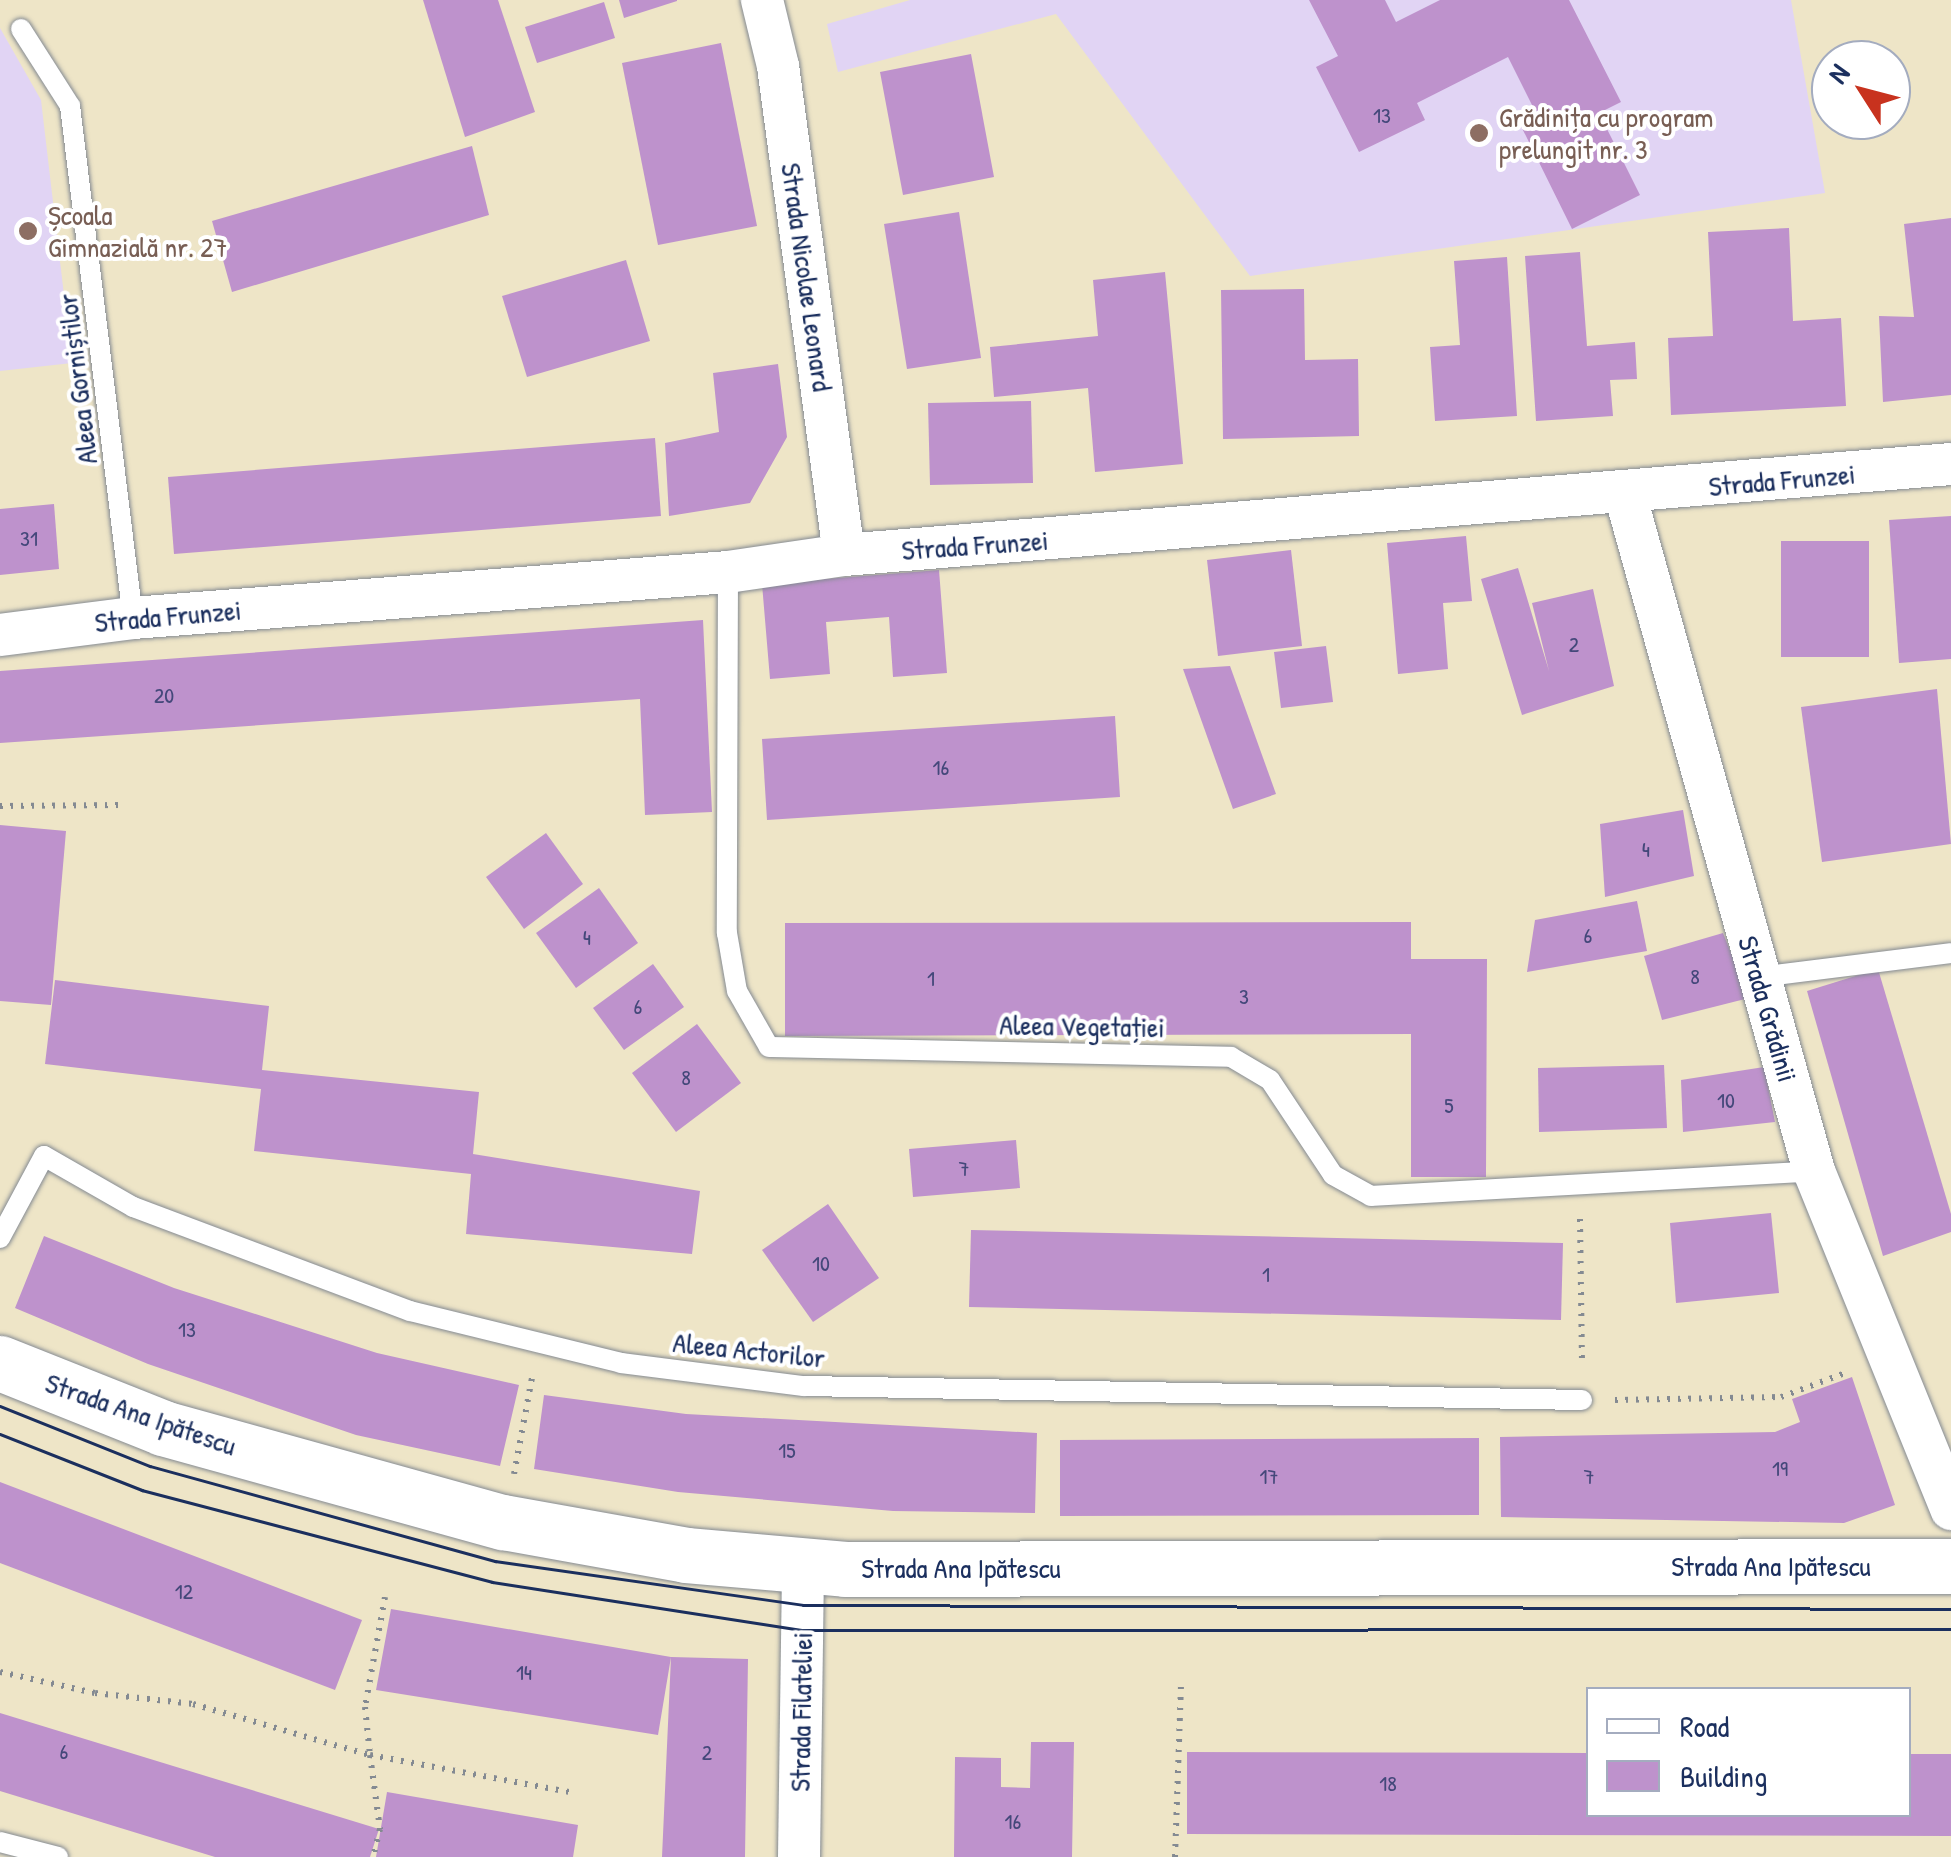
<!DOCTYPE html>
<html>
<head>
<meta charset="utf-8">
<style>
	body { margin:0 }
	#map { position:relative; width:1951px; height:1857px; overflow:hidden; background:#eee5c7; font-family:"Patrick Hand",sans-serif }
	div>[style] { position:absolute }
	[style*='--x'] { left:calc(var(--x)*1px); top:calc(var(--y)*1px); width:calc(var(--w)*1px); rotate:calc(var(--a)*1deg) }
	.built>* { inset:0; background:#e1d4f4 }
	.building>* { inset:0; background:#be92cc }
	.path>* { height:6px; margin-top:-3px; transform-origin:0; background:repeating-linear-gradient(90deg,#848a92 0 2.5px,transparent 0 10.5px) }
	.roads { filter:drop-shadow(0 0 2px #848a92) drop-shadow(0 0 2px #848a92) }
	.lane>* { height:20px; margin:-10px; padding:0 10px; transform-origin:10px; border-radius:10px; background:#fff }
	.street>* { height:42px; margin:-21px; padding:0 21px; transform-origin:21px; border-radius:21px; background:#fff }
	.secondary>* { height:55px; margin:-27.5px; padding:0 27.5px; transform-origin:27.5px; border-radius:27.5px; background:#fff }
	.tram>* { height:2.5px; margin:-1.25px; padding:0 1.25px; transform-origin:1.25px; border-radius:1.25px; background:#1b2f5e }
	.dots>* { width:28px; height:28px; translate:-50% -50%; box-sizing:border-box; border:5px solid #fff; border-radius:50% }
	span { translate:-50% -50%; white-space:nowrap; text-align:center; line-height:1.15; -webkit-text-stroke:8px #fff; paint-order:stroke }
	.number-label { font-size:22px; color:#44487a }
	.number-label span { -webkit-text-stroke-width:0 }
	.education-label { font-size:28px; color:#785e54 }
	.left { translate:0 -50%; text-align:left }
	.street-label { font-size:28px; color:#1b2f5e }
	.legend { position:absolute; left:1586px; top:1687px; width:325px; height:130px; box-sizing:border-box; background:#fff; border:2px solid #a4acbf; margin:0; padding:12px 18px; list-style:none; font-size:30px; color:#1b2f5e }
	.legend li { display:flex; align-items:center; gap:20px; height:50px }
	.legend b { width:50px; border:2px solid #a4acbf }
	.north { position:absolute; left:1811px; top:40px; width:100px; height:100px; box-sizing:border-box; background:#fff; border:2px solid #a4acbf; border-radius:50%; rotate:306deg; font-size:28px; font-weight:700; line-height:40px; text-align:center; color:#1b2f5e }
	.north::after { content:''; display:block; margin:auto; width:35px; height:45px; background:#c8321e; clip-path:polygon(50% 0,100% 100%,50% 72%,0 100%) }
</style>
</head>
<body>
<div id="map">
	<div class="built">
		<div style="clip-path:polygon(910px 0,1791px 0,1825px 193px,1250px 276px,1056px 14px,838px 72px,827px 24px)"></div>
		<div style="clip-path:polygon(0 28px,41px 100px,72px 363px,0 371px)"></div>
	</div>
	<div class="building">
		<div style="clip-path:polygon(423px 0,498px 0,535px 112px,465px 137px)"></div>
		<div style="clip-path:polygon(619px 0,677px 0,677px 1px,624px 18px)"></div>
		<div style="clip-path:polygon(1309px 0,1385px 0,1396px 22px,1440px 0,1569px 0,1621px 102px,1599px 113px,1640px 195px,1572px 229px,1518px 120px,1535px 111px,1508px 57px,1417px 103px,1425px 120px,1359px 152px,1316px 67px,1338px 56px)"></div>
		<div style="clip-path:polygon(604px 2px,615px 38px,537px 63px,525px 27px)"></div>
		<div style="clip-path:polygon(721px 43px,757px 226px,658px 245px,622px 63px)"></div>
		<div style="clip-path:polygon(971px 54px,994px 177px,903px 195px,880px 72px)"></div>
		<div style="clip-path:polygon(472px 146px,489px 215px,232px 292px,212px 221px)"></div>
		<div style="clip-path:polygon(959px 212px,981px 358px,907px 369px,884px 224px)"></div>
		<div style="clip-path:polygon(1951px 218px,1951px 395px,1883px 402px,1879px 316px,1914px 317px,1904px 224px)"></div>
		<div style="clip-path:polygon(1789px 228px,1793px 321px,1841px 318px,1846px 406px,1671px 415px,1668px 338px,1713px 336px,1708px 232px)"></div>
		<div style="clip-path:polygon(1580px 252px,1587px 346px,1635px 342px,1637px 379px,1610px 380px,1613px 416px,1536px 421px,1525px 256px)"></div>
		<div style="clip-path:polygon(1507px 257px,1517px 416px,1435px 421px,1430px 347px,1460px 345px,1454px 261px)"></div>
		<div style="clip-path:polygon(626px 260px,650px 341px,527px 377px,502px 296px)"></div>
		<div style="clip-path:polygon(1165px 272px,1183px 464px,1095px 472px,1088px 388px,994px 397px,990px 347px,1098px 336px,1093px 280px)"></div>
		<div style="clip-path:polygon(1304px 289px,1305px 360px,1358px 359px,1359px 436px,1223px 439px,1221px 290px)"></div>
		<div style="clip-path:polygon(778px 364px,787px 437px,750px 503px,669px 516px,665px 443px,719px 432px,713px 373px)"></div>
		<div style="clip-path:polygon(1031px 401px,1033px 483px,930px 485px,928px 403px)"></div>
		<div style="clip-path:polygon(655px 438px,661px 516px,174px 554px,168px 477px)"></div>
		<div style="clip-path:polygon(54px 504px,59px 569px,0 575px,0 509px)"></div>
		<div style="clip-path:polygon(1951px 516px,1951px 659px,1899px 663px,1889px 520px)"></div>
		<div style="clip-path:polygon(1466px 536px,1472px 601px,1443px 603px,1448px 669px,1398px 674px,1387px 543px)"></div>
		<div style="clip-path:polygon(1781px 541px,1869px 541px,1869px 657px,1781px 657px)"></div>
		<div style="clip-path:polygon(1291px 550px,1302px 646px,1218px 656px,1207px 560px)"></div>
		<div style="clip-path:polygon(1518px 568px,1549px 671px,1532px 603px,1593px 589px,1614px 686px,1522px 715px,1481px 579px)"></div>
		<div style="clip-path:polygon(939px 570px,947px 673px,893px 677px,889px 617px,826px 622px,830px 674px,770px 679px,762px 584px)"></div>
		<div style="clip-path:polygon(703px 620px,712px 812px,645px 815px,640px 699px,0 743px,0 671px)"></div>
		<div style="clip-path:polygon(1326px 646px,1333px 702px,1281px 708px,1274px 652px)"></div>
		<div style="clip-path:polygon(1230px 666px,1276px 794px,1233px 809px,1183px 669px)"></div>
		<div style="clip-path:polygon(1937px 689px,1951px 844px,1822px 862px,1801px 707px)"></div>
		<div style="clip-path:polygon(1115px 716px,1120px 797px,767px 820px,762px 739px)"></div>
		<div style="clip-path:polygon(1683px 810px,1694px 876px,1605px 897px,1600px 824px)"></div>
		<div style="clip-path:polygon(0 825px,66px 831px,51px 1005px,0 1001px)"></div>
		<div style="clip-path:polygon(546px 833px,583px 884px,524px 929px,486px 877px)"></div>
		<div style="clip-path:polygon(599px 888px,638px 943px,576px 988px,536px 933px)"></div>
		<div style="clip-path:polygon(1637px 901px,1647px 951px,1527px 972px,1535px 920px)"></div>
		<div style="clip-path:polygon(1411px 922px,1411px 959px,1487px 959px,1486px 1177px,1411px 1177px,1411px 1034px,785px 1036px,785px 923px)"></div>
		<div style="clip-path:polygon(1723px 933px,1749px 998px,1662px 1020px,1644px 956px)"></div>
		<div style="clip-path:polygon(653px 964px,684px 1007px,624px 1050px,593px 1008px)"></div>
		<div style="clip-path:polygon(1878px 969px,1951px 1214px,1951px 1232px,1883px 1256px,1807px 991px)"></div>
		<div style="clip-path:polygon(55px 980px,269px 1006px,262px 1070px,479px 1092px,473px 1154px,700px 1191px,692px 1254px,466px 1234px,471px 1174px,254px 1151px,261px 1089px,45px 1064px)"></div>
		<div style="clip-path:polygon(697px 1024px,741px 1083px,676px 1132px,632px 1073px)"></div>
		<div style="clip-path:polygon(1664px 1065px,1667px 1128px,1539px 1132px,1538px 1068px)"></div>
		<div style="clip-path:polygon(1764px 1067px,1775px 1122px,1683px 1132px,1681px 1080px)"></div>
		<div style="clip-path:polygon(1016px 1140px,1020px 1188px,913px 1197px,909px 1149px)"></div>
		<div style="clip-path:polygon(828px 1204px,879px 1278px,813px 1322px,762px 1250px)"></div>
		<div style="clip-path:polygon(1771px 1213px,1779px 1293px,1676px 1303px,1670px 1223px)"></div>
		<div style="clip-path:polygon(971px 1230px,1563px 1243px,1561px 1320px,969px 1307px)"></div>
		<div style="clip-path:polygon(44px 1236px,174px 1288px,377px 1353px,519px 1385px,500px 1466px,356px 1435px,148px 1364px,15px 1308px)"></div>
		<div style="clip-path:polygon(1852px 1377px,1895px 1505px,1844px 1523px,1501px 1517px,1500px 1437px,1775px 1432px,1800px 1422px,1792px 1399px)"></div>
		<div style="clip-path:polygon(544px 1395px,686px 1414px,1037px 1433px,1035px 1513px,893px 1511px,678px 1492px,534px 1469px)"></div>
		<div style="clip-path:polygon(1479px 1438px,1479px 1515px,1060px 1516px,1060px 1440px)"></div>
		<div style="clip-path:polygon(0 1482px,362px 1620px,335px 1690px,0 1563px)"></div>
		<div style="clip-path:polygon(391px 1609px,671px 1657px,748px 1659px,745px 1857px,662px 1857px,671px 1657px,658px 1735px,376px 1690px)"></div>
		<div style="clip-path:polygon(0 1713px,379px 1829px,370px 1857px,215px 1857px,0 1791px)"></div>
		<div style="clip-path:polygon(1031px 1742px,1074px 1742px,1072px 1857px,954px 1857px,955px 1757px,1001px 1758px,1001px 1787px,1030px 1788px)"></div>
		<div style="clip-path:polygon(1187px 1752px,1588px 1753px,1588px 1814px,1908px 1814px,1908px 1754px,1951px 1754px,1951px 1836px,1187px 1834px)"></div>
		<div style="clip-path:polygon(387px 1792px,578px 1825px,573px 1857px,376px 1857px)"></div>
	</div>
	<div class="path">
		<div style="--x:0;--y:806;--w:121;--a:-0.5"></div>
		<div style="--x:1580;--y:1219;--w:147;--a:89.2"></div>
		<div style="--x:1615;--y:1400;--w:166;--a:-1"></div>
		<div style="--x:1781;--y:1397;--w:72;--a:-20.5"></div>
		<div style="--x:514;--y:1474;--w:98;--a:-79.4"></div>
		<div style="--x:385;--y:1597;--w:112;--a:100.3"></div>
		<div style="--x:365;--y:1707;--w:48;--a:84.1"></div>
		<div style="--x:370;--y:1755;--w:209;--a:10.5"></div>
		<div style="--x:0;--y:1672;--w:97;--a:12.5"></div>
		<div style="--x:95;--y:1693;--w:99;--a:6.4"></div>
		<div style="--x:193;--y:1704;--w:184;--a:16.1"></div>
		<div style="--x:370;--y:1755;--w:75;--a:82.3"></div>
		<div style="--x:380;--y:1829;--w:29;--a:104"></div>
		<div style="--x:1175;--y:1857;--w:171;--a:-88"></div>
	</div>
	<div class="roads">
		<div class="lane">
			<div style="--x:21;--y:29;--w:91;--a:57.5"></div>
			<div style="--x:70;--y:106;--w:516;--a:82.99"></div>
			<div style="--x:728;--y:572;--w:361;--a:90.2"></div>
			<div style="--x:727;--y:933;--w:59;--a:80.2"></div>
			<div style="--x:737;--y:991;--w:64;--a:60.3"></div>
			<div style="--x:769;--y:1047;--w:462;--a:1.2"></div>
			<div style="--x:1231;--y:1057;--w:45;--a:30.5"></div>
			<div style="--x:1270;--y:1080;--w:114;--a:56.4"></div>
			<div style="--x:1333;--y:1175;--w:43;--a:28.9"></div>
			<div style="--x:1371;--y:1196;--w:444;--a:-3.2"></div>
			<div style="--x:1759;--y:977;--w:193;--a:-7.1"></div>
			<div style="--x:0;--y:1238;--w:93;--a:-61.8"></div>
			<div style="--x:44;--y:1156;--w:103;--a:29.8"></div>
			<div style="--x:133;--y:1207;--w:296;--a:20.6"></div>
			<div style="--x:410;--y:1311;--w:217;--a:13.8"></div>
			<div style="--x:621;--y:1363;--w:184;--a:7.2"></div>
			<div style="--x:804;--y:1386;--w:778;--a:1.03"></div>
			<div style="--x:0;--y:1842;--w:60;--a:14.5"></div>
		</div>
		<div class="street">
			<div style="--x:762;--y:0;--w:68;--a:76.4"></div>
			<div style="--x:778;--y:66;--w:493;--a:82.3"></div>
			<div style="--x:1625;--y:494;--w:703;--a:74.4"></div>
			<div style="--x:1814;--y:1171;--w:365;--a:67.9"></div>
			<div style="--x:0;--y:635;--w:134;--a:-7.3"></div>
			<div style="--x:133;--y:618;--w:597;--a:-4.42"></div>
			<div style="--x:728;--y:572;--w:117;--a:-8.3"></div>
			<div style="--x:844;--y:555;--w:1111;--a:-4.7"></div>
			<div style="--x:799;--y:1857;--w:291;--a:-89.2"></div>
		</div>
		<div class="secondary">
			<div style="--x:0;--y:1363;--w:175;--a:21.7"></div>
			<div style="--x:163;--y:1428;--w:353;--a:15.5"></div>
			<div style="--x:503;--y:1522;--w:186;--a:10.2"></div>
			<div style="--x:686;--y:1555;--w:160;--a:5"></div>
			<div style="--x:845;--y:1569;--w:1106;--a:-0.16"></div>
		</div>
	</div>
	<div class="tram">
		<div style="--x:0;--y:1406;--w:162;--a:21.8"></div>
		<div style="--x:150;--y:1466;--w:358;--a:15.4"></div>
		<div style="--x:495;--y:1561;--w:311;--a:8.1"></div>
		<div style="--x:803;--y:1605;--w:1148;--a:0.2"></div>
		<div style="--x:0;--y:1434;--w:153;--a:21.5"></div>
		<div style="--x:142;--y:1490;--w:362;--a:14.7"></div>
		<div style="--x:492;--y:1582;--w:315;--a:8.8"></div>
		<div style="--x:803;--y:1630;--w:1148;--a:-0.05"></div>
	</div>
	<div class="dots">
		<div style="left:1479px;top:133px;background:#8d6e63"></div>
		<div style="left:28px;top:231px;background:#8d6e63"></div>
	</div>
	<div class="number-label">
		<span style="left:1382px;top:116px">13</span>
		<span style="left:29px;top:539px">31</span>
		<span style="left:1574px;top:645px">2</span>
		<span style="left:164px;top:696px">20</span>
		<span style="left:941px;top:768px">16</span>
		<span style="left:1646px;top:850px">4</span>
		<span style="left:1588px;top:936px">6</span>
		<span style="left:587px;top:938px">4</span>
		<span style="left:1695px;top:977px">8</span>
		<span style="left:931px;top:979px">1</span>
		<span style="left:1244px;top:997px">3</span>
		<span style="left:638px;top:1007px">6</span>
		<span style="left:686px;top:1078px">8</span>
		<span style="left:1726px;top:1101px">10</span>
		<span style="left:1449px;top:1106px">5</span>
		<span style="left:964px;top:1169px">7</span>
		<span style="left:821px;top:1264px">10</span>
		<span style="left:1266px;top:1275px">1</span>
		<span style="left:187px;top:1330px">13</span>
		<span style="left:787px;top:1451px">15</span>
		<span style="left:1780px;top:1469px">19</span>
		<span style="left:1269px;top:1477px">17</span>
		<span style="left:1589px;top:1477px">7</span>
		<span style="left:184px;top:1592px">12</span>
		<span style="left:524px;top:1673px">14</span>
		<span style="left:64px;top:1752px">6</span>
		<span style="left:707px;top:1753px">2</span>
		<span style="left:1388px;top:1784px">18</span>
		<span style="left:1013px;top:1822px">16</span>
	</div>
	<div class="education-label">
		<span class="left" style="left:1499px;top:133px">Grădinița cu program<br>prelungit nr. 3</span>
		<span class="left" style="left:48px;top:231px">Școala<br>Gimnazială nr. 27</span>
	</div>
	<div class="street-label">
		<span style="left:807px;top:277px;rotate:82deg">Strada Nicolae Leonard</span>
		<span style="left:77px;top:379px;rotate:-97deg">Aleea Gorniștilor</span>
		<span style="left:1782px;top:480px;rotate:-5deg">Strada Frunzei</span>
		<span style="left:975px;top:545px;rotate:-4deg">Strada Frunzei</span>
		<span style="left:168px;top:616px;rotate:-5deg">Strada Frunzei</span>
		<span style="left:1768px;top:1009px;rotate:74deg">Strada Grădinii</span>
		<span style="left:1082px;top:1026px;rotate:1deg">Aleea Vegetației</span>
		<span style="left:749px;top:1350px;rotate:6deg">Aleea Actorilor</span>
		<span style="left:141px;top:1414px;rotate:19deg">Strada Ana Ipătescu</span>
		<span style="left:1771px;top:1566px">Strada Ana Ipătescu</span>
		<span style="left:961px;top:1568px">Strada Ana Ipătescu</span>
		<span style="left:801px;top:1712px;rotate:-89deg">Strada Filateliei</span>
	</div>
	<ul class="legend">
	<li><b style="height:12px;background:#fff"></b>Road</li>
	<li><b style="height:28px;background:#be92cc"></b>Building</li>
	</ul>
	<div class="north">N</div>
</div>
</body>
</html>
